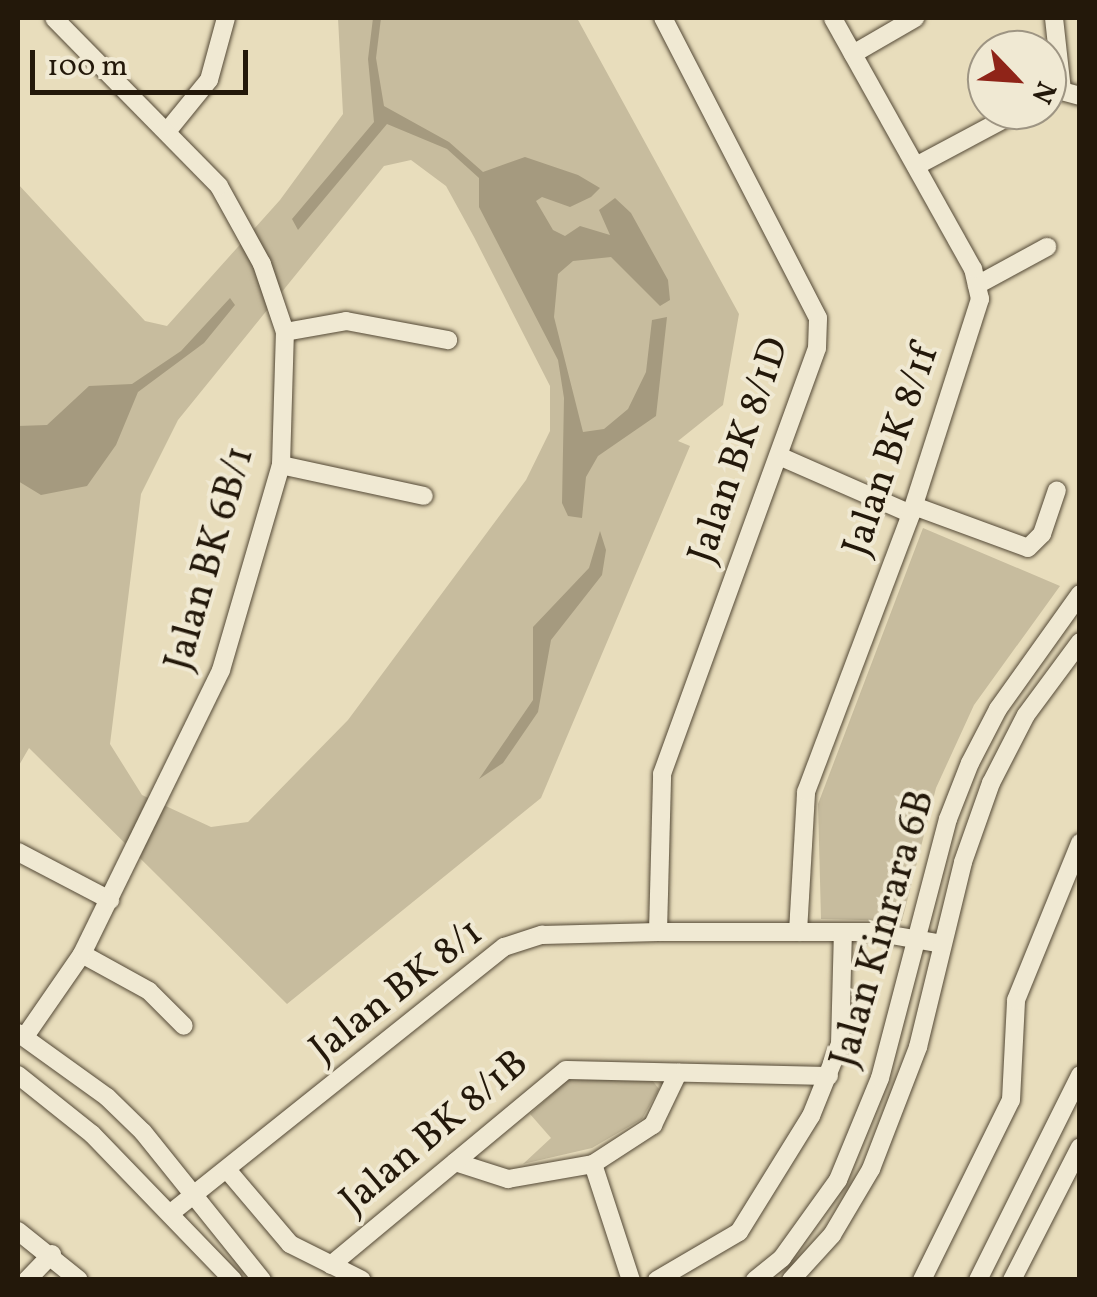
<!DOCTYPE html>
<html>
<head>
<meta charset="utf-8">
<style>
	body { margin:0 }
	#map { position:relative; width:1097px; height:1297px; overflow:hidden; background:#e8ddbc; font-family:Vollkorn,serif }
	div>[style] { position:absolute }
	[style*='--x'] { left:calc(var(--x)*1px); top:calc(var(--y)*1px); width:calc(var(--w)*1px); rotate:calc(var(--a)*1deg) }
	.green>* { inset:0; background:#c7bc9e }
	.water>* { inset:0; background:#a59a7f }
	.roads { filter:drop-shadow(0 0 2px #544936) drop-shadow(0 0 2px #544936) }
	.minor>* { height:18px; margin:-9px; padding:0 9px; transform-origin:9px; border-radius:9px; background:#f0e9d3 }
	span { translate:-50% -50%; white-space:nowrap; text-align:center; line-height:1.15; -webkit-text-stroke:8px #f0e9d3; paint-order:stroke }
	.street-label { font-size:40px; color:#23180a }
	.frame { position:absolute; inset:0; border:20px solid #23180a; pointer-events:none }
	.north { position:absolute; left:967px; top:30px; width:100px; height:100px; box-sizing:border-box; background:#f0e9d3; border:2px solid #9e9583; border-radius:50%; rotate:115deg; font-size:28px; font-weight:700; line-height:40px; text-align:center; color:#23180a }
	.north::after { content:''; display:block; margin:auto; width:35px; height:45px; background:#8f2418; clip-path:polygon(50% 0,100% 100%,50% 72%,0 100%) }
	.scale { position:absolute; left:30px; top:50px; width:218px; height:45px; box-sizing:border-box; border:5px solid #23180a; border-top:0; padding-left:12px; font-size:30px; line-height:35px; white-space:nowrap; color:#23180a; -webkit-text-stroke:8px #f0e9d3; paint-order:stroke }
</style>
</head>
<body>
<div id="map">
	<div class="green">
		<div style="clip-path:polygon(evenodd,338px 18px,577px 18px,739px 314px,723px 405px,678px 441px,690px 446px,541px 798px,287px 1004px,29px 748px,18px 767px,18px 184px,145px 321px,167px 326px,280px 200px,343px 114px,338px 18px,411px 160px,446px 186px,474px 237px,550px 386px,550px 431px,526px 480px,348px 720px,248px 822px,211px 827px,142px 795px,110px 744px,141px 494px,178px 420px,251px 330px,384px 166px,411px 160px)"></div>
		<div style="clip-path:polygon(923px 528px,1060px 586px,974px 705px,936px 788px,902px 921px,821px 919px,818px 804px)"></div>
		<div style="clip-path:polygon(571px 1077px,652px 1080px,659px 1089px,642px 1119px,592px 1148px,523px 1164px,551px 1138px,530px 1114px)"></div>
	</div>
	<div class="water">
		<div style="clip-path:polygon(373px 18px,381px 18px,376px 58px,384px 106px,449px 142px,483px 172px,525px 157px,578px 175px,600px 188px,591px 197px,570px 207px,542px 197px,536px 201px,553px 230px,565px 236px,580px 226px,610px 235px,599px 210px,615px 198px,631px 213px,668px 280px,670px 300px,660px 306px,611px 257px,573px 261px,558px 274px,554px 317px,583px 432px,604px 429px,628px 409px,646px 372px,652px 320px,667px 317px,656px 416px,598px 456px,586px 477px,582px 518px,568px 516px,562px 503px,564px 398px,558px 360px,479px 207px,479px 178px,447px 149px,387px 124px,298px 230px,292px 219px,374px 122px,368px 59px)"></div>
		<div style="clip-path:polygon(230px 298px,235px 305px,204px 343px,138px 392px,116px 445px,87px 486px,41px 495px,18px 481px,18px 426px,47px 425px,89px 386px,132px 384px,181px 351px)"></div>
		<div style="clip-path:polygon(600px 531px,606px 550px,602px 575px,551px 640px,538px 712px,503px 763px,479px 779px,533px 700px,533px 627px,589px 568px)"></div>
	</div>
	<div class="roads">
		<div class="minor">
			<div style="--x:1054;--y:18;--w:73;--a:83.7"></div>
			<div style="--x:853;--y:54;--w:72;--a:-30.1"></div>
			<div style="--x:1047;--y:96;--w:13;--a:-29"></div>
			<div style="--x:1058;--y:90;--w:23;--a:15"></div>
			<div style="--x:169;--y:129;--w:63;--a:-50.8"></div>
			<div style="--x:209;--y:80;--w:64;--a:-74.7"></div>
			<div style="--x:916;--y:166;--w:119;--a:-28.1"></div>
			<div style="--x:977;--y:285;--w:80;--a:-28.5"></div>
			<div style="--x:285;--y:332;--w:62;--a:-10.2"></div>
			<div style="--x:346;--y:321;--w:104;--a:10.6"></div>
			<div style="--x:779;--y:456;--w:144;--a:23.7"></div>
			<div style="--x:281;--y:465;--w:146;--a:12.2"></div>
			<div style="--x:914;--y:506;--w:121;--a:20.2"></div>
			<div style="--x:1028;--y:548;--w:20;--a:-45"></div>
			<div style="--x:1042;--y:534;--w:46;--a:-71.2"></div>
			<div style="--x:18;--y:852;--w:104;--a:27.6"></div>
			<div style="--x:658;--y:932;--w:158;--a:-88.5"></div>
			<div style="--x:662;--y:774;--w:453;--a:-70"></div>
			<div style="--x:817;--y:348;--w:30;--a:-88"></div>
			<div style="--x:818;--y:318;--w:338;--a:-117.3"></div>
			<div style="--x:798;--y:932;--w:140;--a:-86.7"></div>
			<div style="--x:806;--y:792;--w:297;--a:-69.3"></div>
			<div style="--x:911;--y:514;--w:226;--a:-72.2"></div>
			<div style="--x:980;--y:299;--w:31;--a:-103"></div>
			<div style="--x:973;--y:269;--w:287;--a:-119.2"></div>
			<div style="--x:82;--y:954;--w:77;--a:28.9"></div>
			<div style="--x:149;--y:991;--w:49;--a:45"></div>
			<div style="--x:18;--y:1033;--w:110;--a:35.7"></div>
			<div style="--x:107;--y:1097;--w:50;--a:44.2"></div>
			<div style="--x:143;--y:1132;--w:190;--a:51.2"></div>
			<div style="--x:26;--y:1035;--w:98;--a:-55.3"></div>
			<div style="--x:82;--y:954;--w:316;--a:-63.9"></div>
			<div style="--x:221;--y:670;--w:214;--a:-73.7"></div>
			<div style="--x:281;--y:465;--w:133;--a:-88.3"></div>
			<div style="--x:285;--y:332;--w:72;--a:-108.7"></div>
			<div style="--x:262;--y:264;--w:89;--a:-118.9"></div>
			<div style="--x:219;--y:186;--w:235;--a:-134.5"></div>
			<div style="--x:18;--y:1075;--w:95;--a:38.6"></div>
			<div style="--x:92;--y:1134;--w:203;--a:46"></div>
			<div style="--x:455;--y:1162;--w:56;--a:17.8"></div>
			<div style="--x:508;--y:1179;--w:86;--a:-10"></div>
			<div style="--x:593;--y:1164;--w:72;--a:-33"></div>
			<div style="--x:653;--y:1125;--w:58;--a:-64.3"></div>
			<div style="--x:593;--y:1164;--w:122;--a:71.9"></div>
			<div style="--x:229;--y:1172;--w:94;--a:49.7"></div>
			<div style="--x:290;--y:1244;--w:80;--a:26.6"></div>
			<div style="--x:172;--y:1212;--w:425;--a:-38.6"></div>
			<div style="--x:504;--y:947;--w:40;--a:-18"></div>
			<div style="--x:542;--y:935;--w:116;--a:-1.5"></div>
			<div style="--x:658;--y:932;--w:216;--a:0"></div>
			<div style="--x:874;--y:932;--w:69;--a:10"></div>
			<div style="--x:18;--y:1231;--w:78;--a:38.8"></div>
			<div style="--x:331;--y:1265;--w:305;--a:-39.7"></div>
			<div style="--x:566;--y:1070;--w:263;--a:1.3"></div>
			<div style="--x:27;--y:1280;--w:36;--a:-46"></div>
			<div style="--x:657;--y:1280;--w:95;--a:-30.3"></div>
			<div style="--x:739;--y:1232;--w:137;--a:-58.2"></div>
			<div style="--x:811;--y:1116;--w:78;--a:-68.1"></div>
			<div style="--x:840;--y:1044;--w:112;--a:-88.5"></div>
			<div style="--x:755;--y:1280;--w:35;--a:-39"></div>
			<div style="--x:782;--y:1258;--w:96;--a:-54.3"></div>
			<div style="--x:838;--y:1180;--w:110;--a:-67.6"></div>
			<div style="--x:880;--y:1078;--w:268;--a:-75.3"></div>
			<div style="--x:948;--y:819;--w:60;--a:-68.6"></div>
			<div style="--x:970;--y:763;--w:61;--a:-62.6"></div>
			<div style="--x:998;--y:709;--w:141;--a:-54.5"></div>
			<div style="--x:791;--y:1280;--w:61;--a:-47.7"></div>
			<div style="--x:832;--y:1235;--w:77;--a:-59.4"></div>
			<div style="--x:871;--y:1169;--w:131;--a:-68.9"></div>
			<div style="--x:918;--y:1047;--w:190;--a:-76.3"></div>
			<div style="--x:963;--y:862;--w:84;--a:-70.5"></div>
			<div style="--x:991;--y:783;--w:76;--a:-62.8"></div>
			<div style="--x:1026;--y:715;--w:91;--a:-53.5"></div>
			<div style="--x:922;--y:1280;--w:201;--a:-63.7"></div>
			<div style="--x:1011;--y:1100;--w:100;--a:-87.1"></div>
			<div style="--x:1016;--y:1000;--w:170;--a:-67.8"></div>
			<div style="--x:978;--y:1280;--w:229;--a:-63.5"></div>
			<div style="--x:1012;--y:1280;--w:149;--a:-62.9"></div>
		</div>
	</div>
	<div class="street-label">
		<span style="left:740px;top:451px;rotate:-71deg">Jalan BK 8/1D</span>
		<span style="left:892px;top:451px;rotate:-71deg">Jalan BK 8/1f</span>
		<span style="left:211px;top:559px;rotate:-74deg">Jalan BK 6B/1</span>
		<span style="left:884px;top:929px;rotate:-74deg">Jalan Kinrara 6B</span>
		<span style="left:397px;top:992px;rotate:-38deg">Jalan BK 8/1</span>
		<span style="left:435px;top:1133px;rotate:-40deg">Jalan BK 8/1B</span>
	</div>
	<div class="frame"></div>
	<div class="north">N</div>
	<div class="scale">100 m</div>
</div>
</body>
</html>
